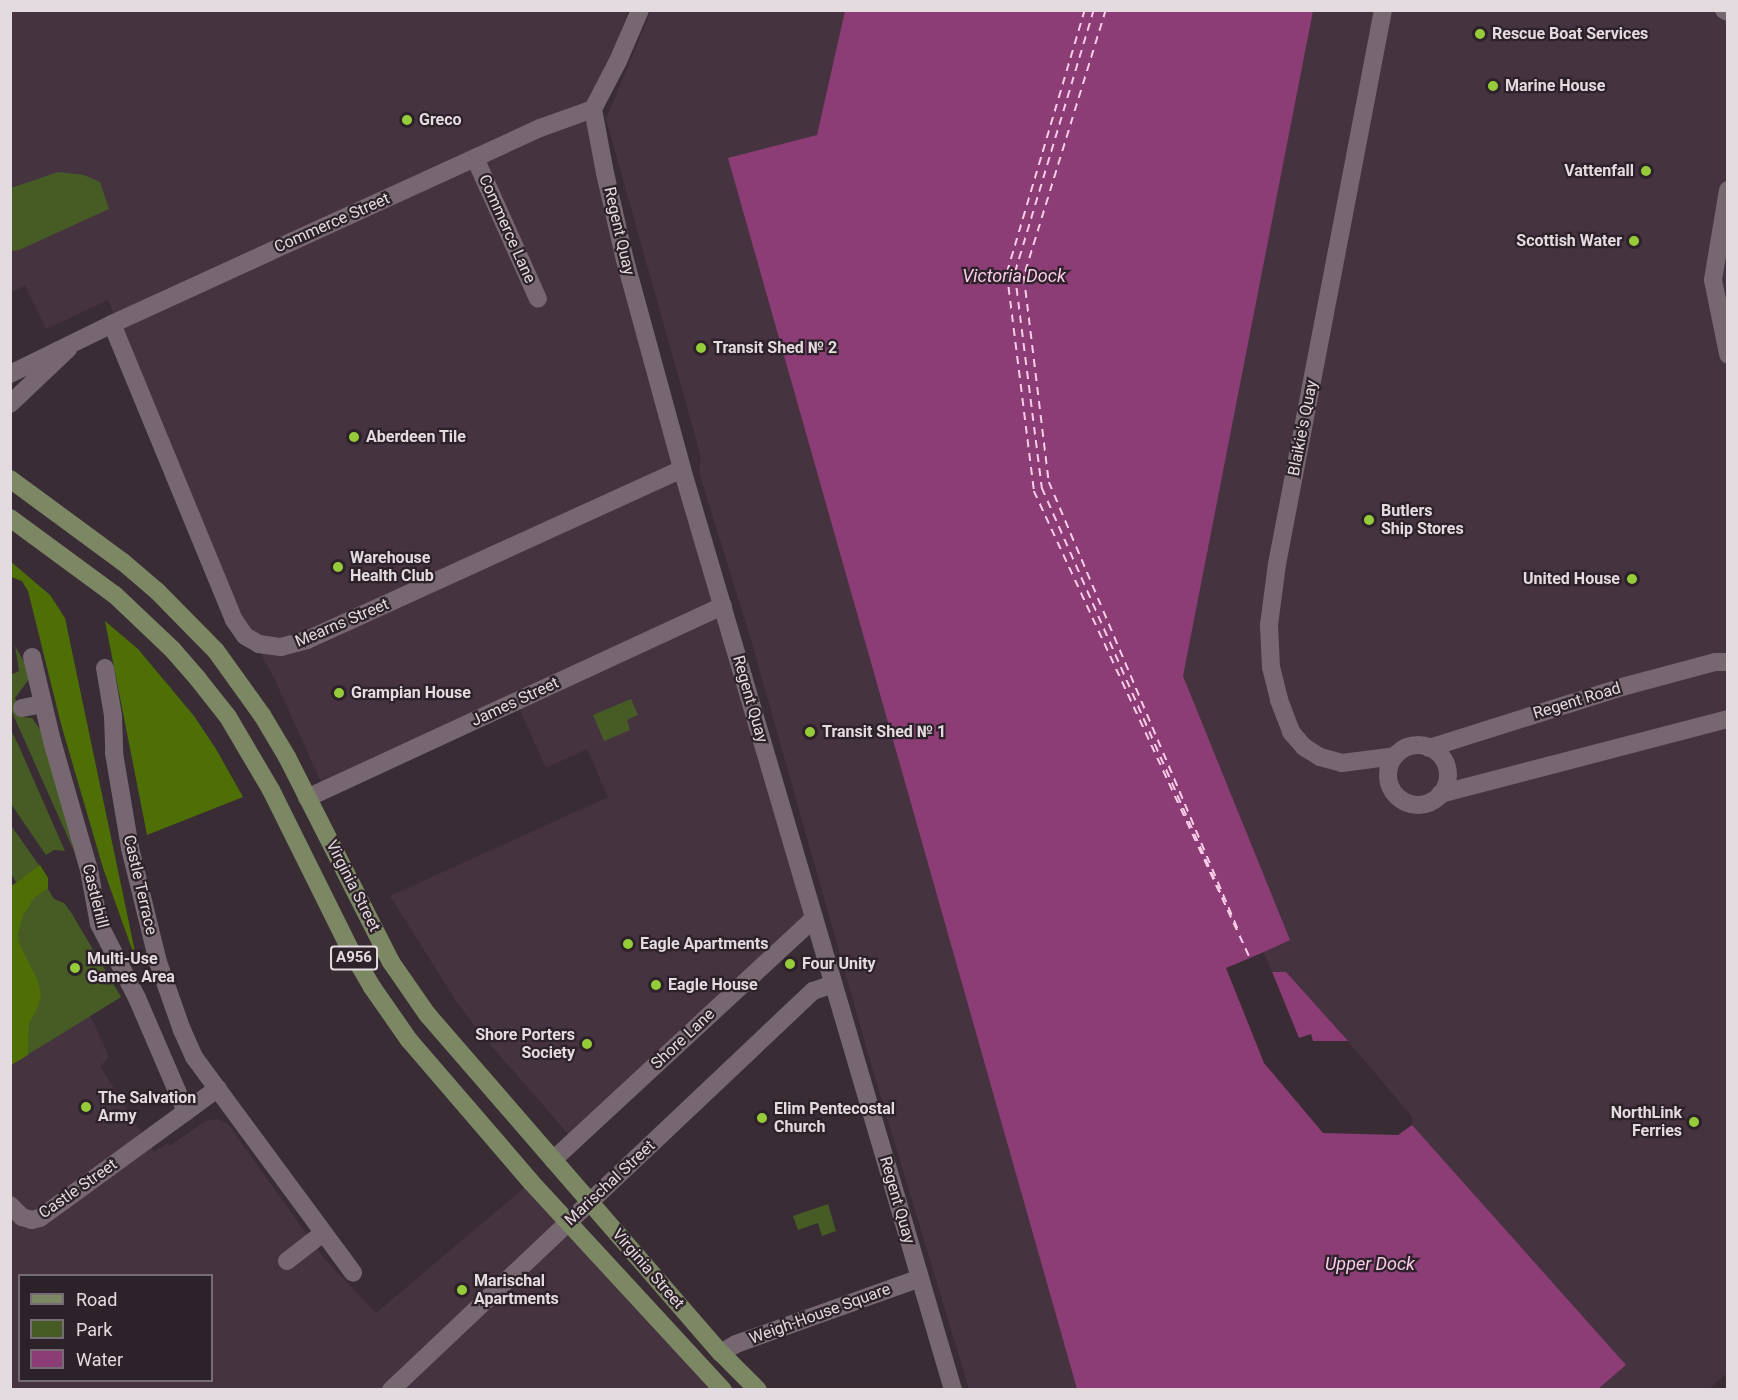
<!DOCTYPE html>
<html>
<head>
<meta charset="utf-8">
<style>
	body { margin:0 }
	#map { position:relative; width:1738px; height:1400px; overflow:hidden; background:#392c34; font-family:Roboto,sans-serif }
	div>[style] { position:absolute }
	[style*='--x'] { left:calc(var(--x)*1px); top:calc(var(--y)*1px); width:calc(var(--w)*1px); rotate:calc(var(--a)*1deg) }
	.built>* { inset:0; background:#463340 }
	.green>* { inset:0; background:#465c24 }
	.forest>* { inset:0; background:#4e6f05 }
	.water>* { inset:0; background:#8c3d75 }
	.pier>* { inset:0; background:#392c34 }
	.ferry>* { height:1.5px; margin-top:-0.75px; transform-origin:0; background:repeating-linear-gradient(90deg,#f9cce8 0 8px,transparent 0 14px) }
	.minor>* { height:18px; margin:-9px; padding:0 9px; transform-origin:9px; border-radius:9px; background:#766770 }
	.minor>.ring { margin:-9px; padding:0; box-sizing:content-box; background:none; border:18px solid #766770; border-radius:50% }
	.major>* { height:18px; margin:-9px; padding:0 9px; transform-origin:9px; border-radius:9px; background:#7c8764 }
	.dots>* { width:16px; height:16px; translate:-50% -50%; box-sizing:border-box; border:3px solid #2e222a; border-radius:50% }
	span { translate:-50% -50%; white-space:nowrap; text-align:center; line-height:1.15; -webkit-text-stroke:4.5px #2e222a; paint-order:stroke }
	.shield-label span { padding:2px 4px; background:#2e222a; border:2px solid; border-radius:4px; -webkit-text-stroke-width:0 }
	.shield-label { font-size:15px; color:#e3dbe0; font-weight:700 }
	.poi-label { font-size:16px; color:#e3dbe0; font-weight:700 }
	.left { translate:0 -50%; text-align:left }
	.right { translate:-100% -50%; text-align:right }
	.street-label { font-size:16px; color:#e3dbe0 }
	.water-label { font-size:18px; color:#f9cce8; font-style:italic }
	.frame { position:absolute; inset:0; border:12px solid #e3dbe0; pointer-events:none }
	.legend { position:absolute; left:18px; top:1274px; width:195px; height:108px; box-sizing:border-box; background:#2e222a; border:2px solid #766c73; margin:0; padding:8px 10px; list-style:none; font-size:18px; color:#e3dbe0 }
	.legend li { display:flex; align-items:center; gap:12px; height:30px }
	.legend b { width:30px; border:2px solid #766c73 }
</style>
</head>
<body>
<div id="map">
	<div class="built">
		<div style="clip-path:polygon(10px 11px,628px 11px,593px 109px,682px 469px,817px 918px,577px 1144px,480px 1033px,456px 1001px,390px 896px,608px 797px,587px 749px,546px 768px,517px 704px,325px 791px,275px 680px,242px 618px,108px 300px,46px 329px,25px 286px,11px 292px)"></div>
		<div style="clip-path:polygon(651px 11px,1727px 11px,1728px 1372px,1709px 1389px,969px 1389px,873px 1071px,751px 640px,699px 472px,701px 457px,606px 119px)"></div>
		<div style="clip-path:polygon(evenodd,90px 1015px,109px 1057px,100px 1066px,154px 1152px,168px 1143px,170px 1146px,205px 1121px,218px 1119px,228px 1124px,323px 1257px,376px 1313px,531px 1182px,723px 1390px,11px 1390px,11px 1065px,90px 1015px,20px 1276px,212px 1276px,212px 1380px,20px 1380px,20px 1276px)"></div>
	</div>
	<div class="green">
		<div style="clip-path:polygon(58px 172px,84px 175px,100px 182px,109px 209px,19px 250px,11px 251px,11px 188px)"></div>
		<div style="clip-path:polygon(15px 646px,27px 667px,29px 679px,15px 698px,22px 717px,32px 718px,41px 731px,74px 851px,11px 710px,10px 675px,19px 671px)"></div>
		<div style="clip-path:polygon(631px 699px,638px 715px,627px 720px,630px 730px,604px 741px,593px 715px)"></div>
		<div style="clip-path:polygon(10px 728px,17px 742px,65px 851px,54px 850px,46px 855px,11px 804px)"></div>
		<div style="clip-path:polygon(10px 824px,48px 878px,48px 889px,54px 899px,64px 903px,72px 914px,121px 997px,11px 1065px,10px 887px,16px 882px,11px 874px)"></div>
		<div style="clip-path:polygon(828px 1204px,836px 1231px,822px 1236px,818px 1223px,798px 1230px,793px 1216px)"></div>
	</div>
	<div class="forest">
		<div style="clip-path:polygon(10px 561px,50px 595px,65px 618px,138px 966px,103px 868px,61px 724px,28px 591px,22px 581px,11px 577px)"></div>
		<div style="clip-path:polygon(105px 621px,138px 649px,194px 716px,216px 749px,243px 797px,147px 835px)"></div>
		<div style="clip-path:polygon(40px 865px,48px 878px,48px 888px,35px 897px,23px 915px,18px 934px,19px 943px,38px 981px,41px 996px,36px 1011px,29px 1023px,28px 1055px,11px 1065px,11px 887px)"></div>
	</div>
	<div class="water">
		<div style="clip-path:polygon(845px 11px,1313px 11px,1183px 676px,1290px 940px,1264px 952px,1272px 972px,1286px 972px,1348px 1041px,1410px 1119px,1412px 1125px,1626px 1365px,1598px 1389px,1077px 1389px,728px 158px,817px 135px)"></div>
	</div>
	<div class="pier">
		<div style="clip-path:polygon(1264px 952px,1299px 1038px,1311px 1034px,1313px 1041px,1348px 1041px,1412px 1117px,1412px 1125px,1398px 1135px,1323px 1133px,1264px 1063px,1226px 968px)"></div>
	</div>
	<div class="ferry">
		<div style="--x:1085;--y:10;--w:274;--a:106.5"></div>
		<div style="--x:1007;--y:273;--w:220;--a:82.9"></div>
		<div style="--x:1034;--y:491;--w:515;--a:65.18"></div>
		<div style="--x:1094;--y:10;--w:276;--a:106.7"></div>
		<div style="--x:1015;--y:274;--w:216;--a:82.8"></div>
		<div style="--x:1042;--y:488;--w:450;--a:66.2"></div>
		<div style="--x:1106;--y:10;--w:278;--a:107.1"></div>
		<div style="--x:1024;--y:276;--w:208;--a:83.1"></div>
		<div style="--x:1049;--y:482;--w:486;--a:67.1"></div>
	</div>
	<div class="minor">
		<div style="--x:640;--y:10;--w:56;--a:113.3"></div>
		<div style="--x:618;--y:61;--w:54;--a:117.5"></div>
		<div style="--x:593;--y:109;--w:65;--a:79.4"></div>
		<div style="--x:605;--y:173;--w:89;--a:77.1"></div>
		<div style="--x:625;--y:260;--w:217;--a:74.7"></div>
		<div style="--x:682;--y:469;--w:960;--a:73.6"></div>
		<div style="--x:1383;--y:10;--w:564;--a:100.83"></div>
		<div style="--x:1277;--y:564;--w:62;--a:97.5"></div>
		<div style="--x:1269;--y:625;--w:42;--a:87.3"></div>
		<div style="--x:1271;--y:667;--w:34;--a:76"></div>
		<div style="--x:1279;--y:700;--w:34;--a:69"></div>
		<div style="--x:1291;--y:732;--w:20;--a:49"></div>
		<div style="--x:1304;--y:747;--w:19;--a:32"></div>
		<div style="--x:1320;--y:757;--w:23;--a:15"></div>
		<div style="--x:1342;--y:763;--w:53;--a:-7.5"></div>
		<div style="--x:1724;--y:10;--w:4;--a:27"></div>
		<div style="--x:475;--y:158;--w:154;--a:65.9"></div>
		<div style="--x:1728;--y:190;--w:91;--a:99.5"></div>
		<div style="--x:1713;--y:280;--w:76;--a:78.5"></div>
		<div style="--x:112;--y:324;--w:320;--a:67.6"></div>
		<div style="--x:234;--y:620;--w:19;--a:55"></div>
		<div style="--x:245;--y:636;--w:16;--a:30"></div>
		<div style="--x:259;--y:644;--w:22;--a:8"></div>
		<div style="--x:281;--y:647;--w:27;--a:-15"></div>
		<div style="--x:307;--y:640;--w:412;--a:-24.5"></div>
		<div style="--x:10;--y:374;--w:114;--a:-26.1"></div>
		<div style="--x:112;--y:324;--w:471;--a:-24.6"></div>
		<div style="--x:540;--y:128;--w:56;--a:-19.7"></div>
		<div style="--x:10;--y:404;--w:80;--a:-43.5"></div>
		<div style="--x:32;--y:657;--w:86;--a:76.6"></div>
		<div style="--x:52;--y:741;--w:134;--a:74"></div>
		<div style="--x:89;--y:870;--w:55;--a:79.5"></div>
		<div style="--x:99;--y:924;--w:83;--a:62.8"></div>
		<div style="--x:137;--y:998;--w:124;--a:66.7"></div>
		<div style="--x:105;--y:668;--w:49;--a:80.5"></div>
		<div style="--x:113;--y:716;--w:37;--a:88"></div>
		<div style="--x:114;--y:753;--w:96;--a:80.4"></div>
		<div style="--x:130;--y:848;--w:117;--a:76.2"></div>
		<div style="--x:158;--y:962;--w:72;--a:70.6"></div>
		<div style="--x:182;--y:1030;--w:30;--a:66"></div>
		<div style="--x:194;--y:1057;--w:268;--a:53.6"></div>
		<div style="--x:22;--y:708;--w:20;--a:-11"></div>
		<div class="ring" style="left:1388px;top:745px;width:42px;height:42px"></div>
		<div style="--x:1429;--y:748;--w:202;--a:-17.5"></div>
		<div style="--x:1622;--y:687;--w:96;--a:-15"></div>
		<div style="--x:1715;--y:662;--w:13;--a:0"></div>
		<div style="--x:1440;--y:794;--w:298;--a:-14.6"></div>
		<div style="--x:307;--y:798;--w:458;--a:-24.8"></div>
		<div style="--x:553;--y:1160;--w:356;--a:-42.8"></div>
		<div style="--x:10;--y:1205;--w:17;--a:45"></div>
		<div style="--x:22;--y:1217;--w:10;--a:17"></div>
		<div style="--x:32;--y:1220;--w:8;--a:-14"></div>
		<div style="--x:40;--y:1218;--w:220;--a:-36.1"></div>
		<div style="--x:287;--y:1261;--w:46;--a:-37.9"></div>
		<div style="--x:721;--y:1353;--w:17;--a:-31"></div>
		<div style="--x:736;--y:1344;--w:195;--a:-19.7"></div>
		<div style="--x:391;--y:1390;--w:581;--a:-43.4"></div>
		<div style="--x:813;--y:991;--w:21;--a:-19"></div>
	</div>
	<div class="major">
		<div style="--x:10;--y:479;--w:140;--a:36.3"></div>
		<div style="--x:123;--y:562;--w:45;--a:40.5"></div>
		<div style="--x:157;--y:591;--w:84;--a:45.5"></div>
		<div style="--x:216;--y:651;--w:79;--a:54.3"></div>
		<div style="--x:262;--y:715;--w:49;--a:59.2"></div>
		<div style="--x:287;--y:757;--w:230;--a:63.1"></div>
		<div style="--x:391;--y:962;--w:63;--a:55.3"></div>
		<div style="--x:427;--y:1014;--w:449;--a:49.1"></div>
		<div style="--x:721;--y:1353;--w:52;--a:45"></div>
		<div style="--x:10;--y:518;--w:130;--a:36.3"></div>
		<div style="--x:115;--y:595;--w:79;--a:43.5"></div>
		<div style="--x:172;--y:649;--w:40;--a:49"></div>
		<div style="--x:198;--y:679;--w:48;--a:51.7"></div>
		<div style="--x:228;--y:717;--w:85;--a:59.5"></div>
		<div style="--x:271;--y:790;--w:180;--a:63.6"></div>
		<div style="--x:351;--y:951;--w:42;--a:59.7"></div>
		<div style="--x:372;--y:987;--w:65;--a:55.1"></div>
		<div style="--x:409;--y:1040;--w:187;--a:49.3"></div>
		<div style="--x:531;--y:1182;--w:283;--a:47.3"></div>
	</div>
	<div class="dots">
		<div style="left:1480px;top:34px;background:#96cc39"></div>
		<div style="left:1493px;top:86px;background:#96cc39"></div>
		<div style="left:407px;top:120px;background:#96cc39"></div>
		<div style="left:1646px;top:171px;background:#96cc39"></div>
		<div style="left:1634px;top:241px;background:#96cc39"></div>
		<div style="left:701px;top:348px;background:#96cc39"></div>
		<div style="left:354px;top:437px;background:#96cc39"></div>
		<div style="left:1369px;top:520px;background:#96cc39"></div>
		<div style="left:338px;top:567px;background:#96cc39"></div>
		<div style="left:1632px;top:579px;background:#96cc39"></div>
		<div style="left:339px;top:693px;background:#96cc39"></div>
		<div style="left:810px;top:732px;background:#96cc39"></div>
		<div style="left:628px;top:944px;background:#96cc39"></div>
		<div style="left:790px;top:964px;background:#96cc39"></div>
		<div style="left:75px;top:968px;background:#96cc39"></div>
		<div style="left:656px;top:985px;background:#96cc39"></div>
		<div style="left:587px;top:1044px;background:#96cc39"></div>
		<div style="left:86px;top:1107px;background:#96cc39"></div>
		<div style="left:762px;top:1118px;background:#96cc39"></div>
		<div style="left:1694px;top:1122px;background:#96cc39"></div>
		<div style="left:462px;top:1290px;background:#96cc39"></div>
	</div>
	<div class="shield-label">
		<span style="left:354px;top:958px">A956</span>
	</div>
	<div class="poi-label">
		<span class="left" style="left:1492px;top:34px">Rescue Boat Services</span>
		<span class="left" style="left:1505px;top:86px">Marine House</span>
		<span class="left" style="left:419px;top:120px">Greco</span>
		<span class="right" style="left:1634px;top:171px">Vattenfall</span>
		<span class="right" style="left:1622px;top:241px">Scottish Water</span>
		<span class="left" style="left:713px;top:348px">Transit Shed № 2</span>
		<span class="left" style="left:366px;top:437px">Aberdeen Tile</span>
		<span class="left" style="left:1381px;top:520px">Butlers<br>Ship Stores</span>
		<span class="left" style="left:350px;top:567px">Warehouse<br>Health Club</span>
		<span class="right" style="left:1620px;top:579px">United House</span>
		<span class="left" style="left:351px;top:693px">Grampian House</span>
		<span class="left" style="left:822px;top:732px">Transit Shed № 1</span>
		<span class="left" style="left:640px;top:944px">Eagle Apartments</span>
		<span class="left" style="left:87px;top:968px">Multi-Use<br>Games Area</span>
		<span class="left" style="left:802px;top:964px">Four Unity</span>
		<span class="left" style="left:668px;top:985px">Eagle House</span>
		<span class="right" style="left:575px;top:1044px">Shore Porters<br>Society</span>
		<span class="left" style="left:98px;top:1107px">The Salvation<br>Army</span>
		<span class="left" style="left:774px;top:1118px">Elim Pentecostal<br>Church</span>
		<span class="right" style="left:1682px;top:1122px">NorthLink<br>Ferries</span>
		<span class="left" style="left:474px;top:1290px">Marischal<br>Apartments</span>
	</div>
	<div class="street-label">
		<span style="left:332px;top:223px;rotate:-24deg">Commerce Street</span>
		<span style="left:507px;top:229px;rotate:66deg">Commerce Lane</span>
		<span style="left:619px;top:231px;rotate:77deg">Regent Quay</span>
		<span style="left:1303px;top:428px;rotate:-79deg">Blaikie's Quay</span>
		<span style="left:342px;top:623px;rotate:-23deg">Mearns Street</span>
		<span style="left:750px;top:699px;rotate:74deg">Regent Quay</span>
		<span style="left:1577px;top:701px;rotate:-17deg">Regent Road</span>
		<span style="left:515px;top:702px;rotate:-25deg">James Street</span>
		<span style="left:140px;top:885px;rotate:77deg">Castle Terrace</span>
		<span style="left:353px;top:886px;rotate:63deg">Virginia Street</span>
		<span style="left:95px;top:896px;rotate:76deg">Castlehill</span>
		<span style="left:683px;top:1039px;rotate:-43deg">Shore Lane</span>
		<span style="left:610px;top:1183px;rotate:-43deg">Marischal Street</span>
		<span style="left:78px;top:1189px;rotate:-35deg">Castle Street</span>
		<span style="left:897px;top:1200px;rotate:74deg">Regent Quay</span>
		<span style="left:648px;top:1269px;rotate:49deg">Virginia Street</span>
		<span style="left:820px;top:1314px;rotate:-20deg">Weigh-House Square</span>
	</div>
	<div class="water-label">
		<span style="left:1014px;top:276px">Victoria Dock</span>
		<span style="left:1370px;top:1264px">Upper Dock</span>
	</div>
	<div class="frame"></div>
	<ul class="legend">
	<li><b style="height:8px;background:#7c8764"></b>Road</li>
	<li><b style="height:16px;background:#465c24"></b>Park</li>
	<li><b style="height:16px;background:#8c3d75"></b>Water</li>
	</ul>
</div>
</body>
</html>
